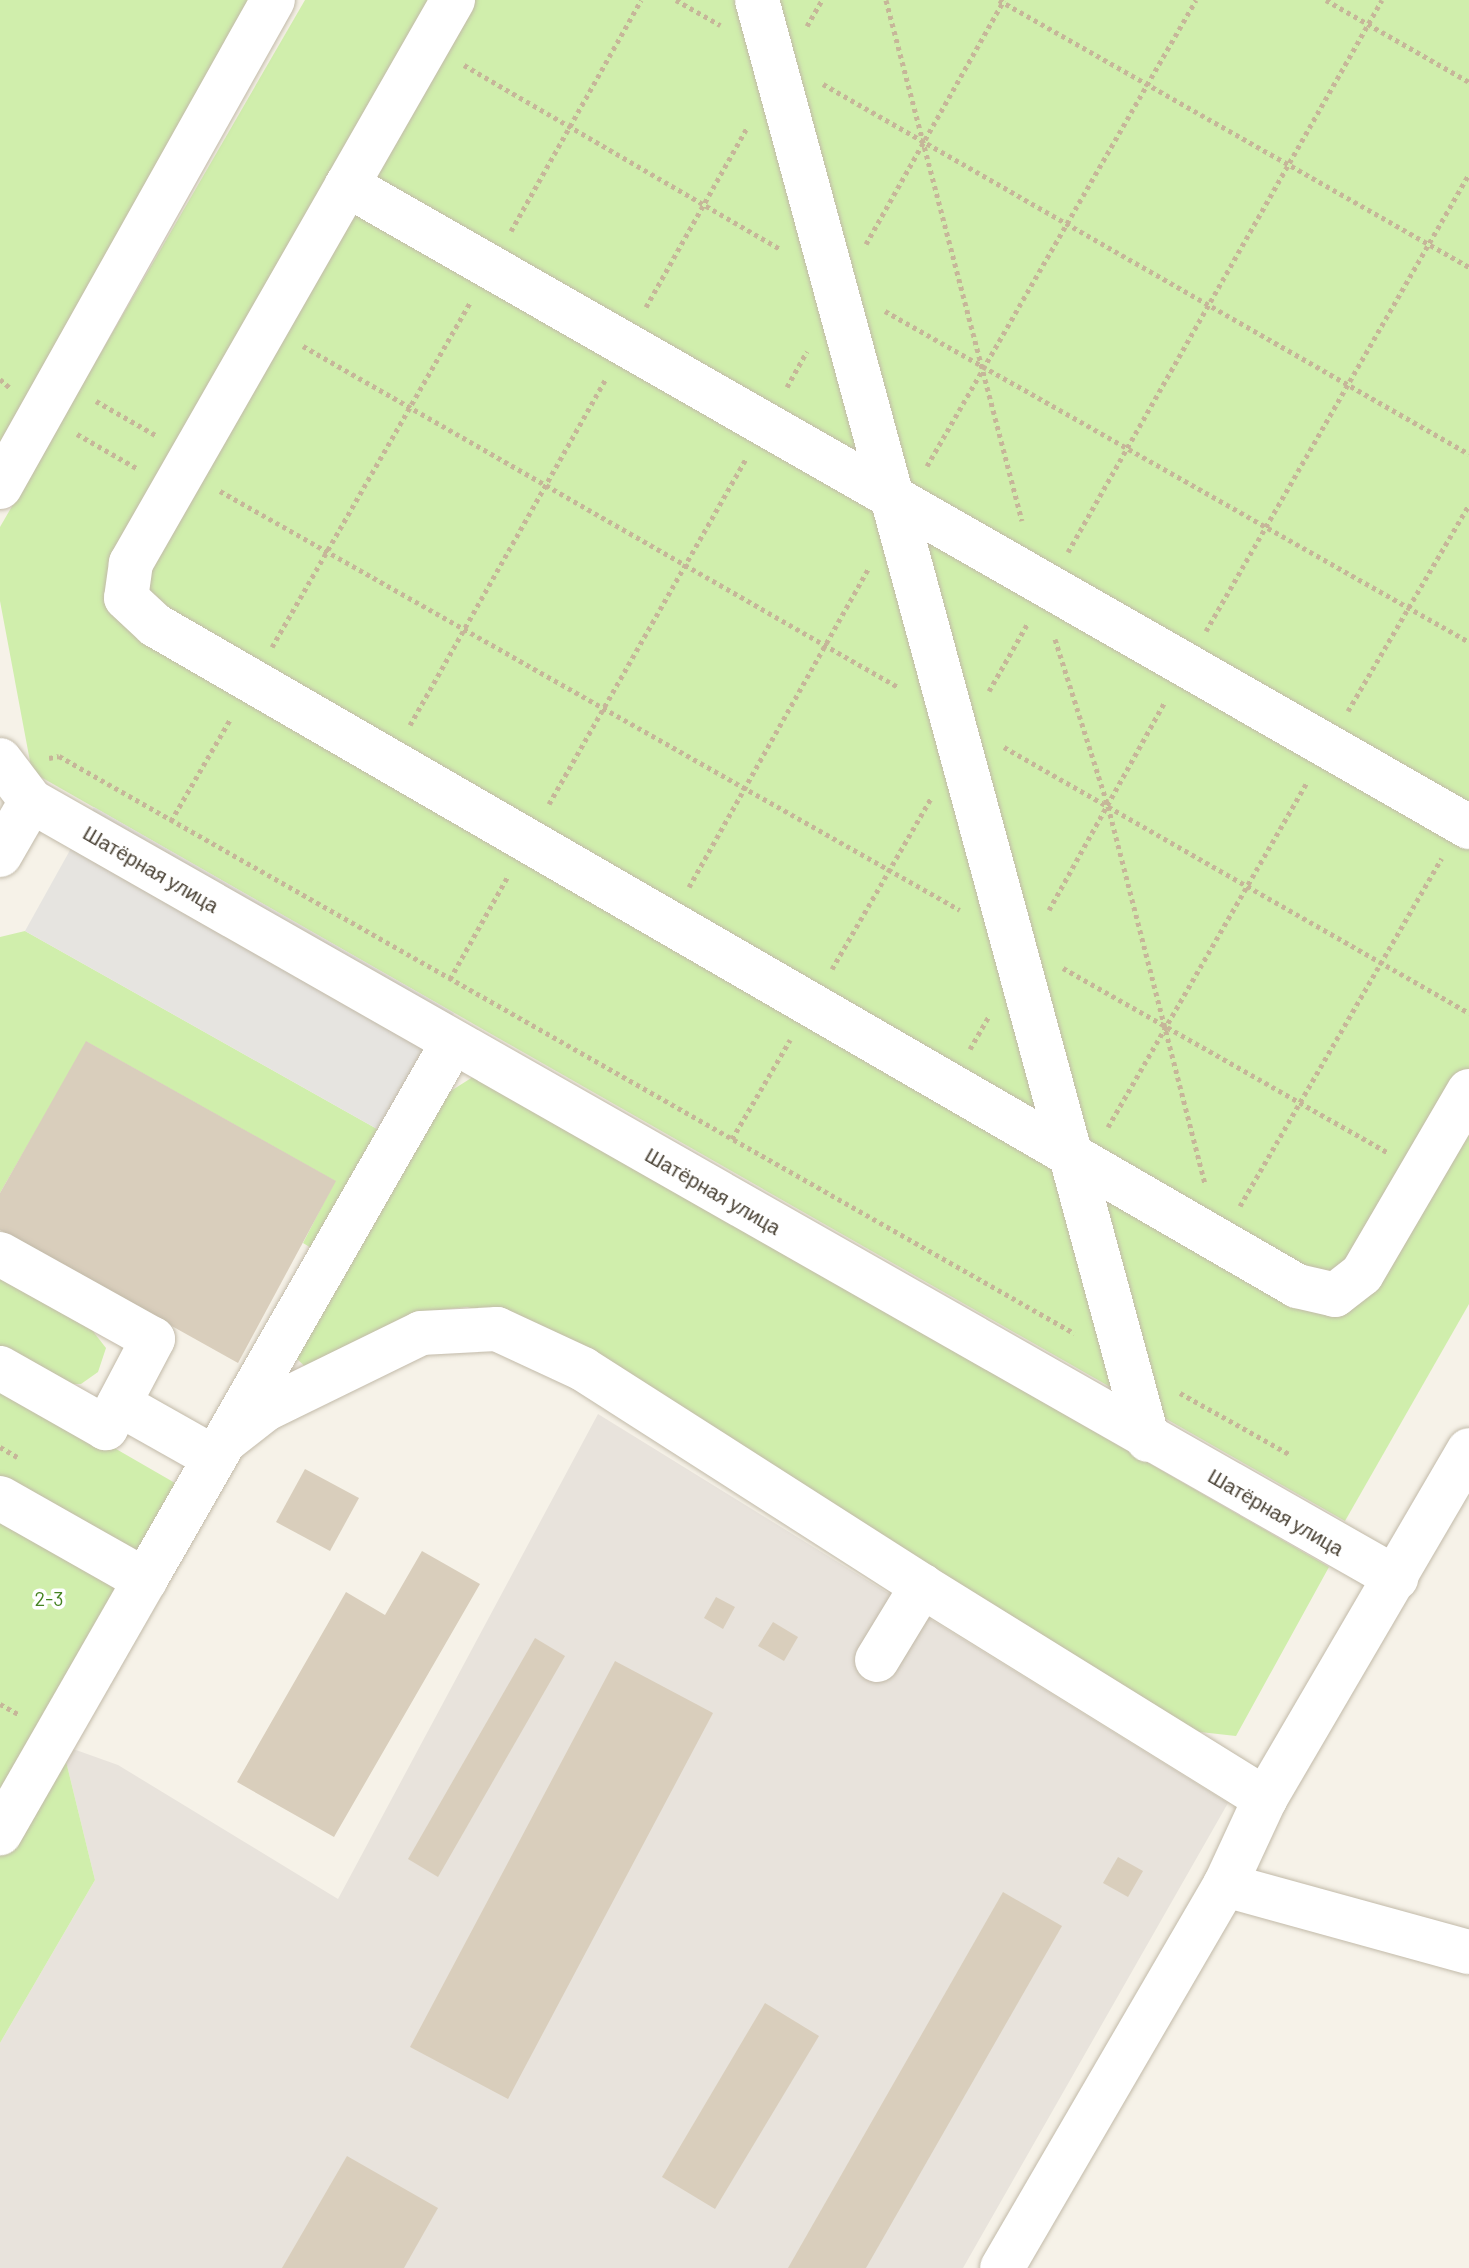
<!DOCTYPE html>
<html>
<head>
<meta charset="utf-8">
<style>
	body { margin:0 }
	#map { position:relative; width:1469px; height:2268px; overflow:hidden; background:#f6f2e8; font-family:Barlow,sans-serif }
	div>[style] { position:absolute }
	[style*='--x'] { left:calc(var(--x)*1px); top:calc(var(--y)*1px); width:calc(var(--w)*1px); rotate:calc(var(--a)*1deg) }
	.industrial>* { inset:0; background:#e8e3dc }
	.green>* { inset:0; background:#d0eeac }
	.parking>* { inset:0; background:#e6e4e0 }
	.building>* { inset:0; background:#d9cebc }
	.path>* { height:5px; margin-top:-2.5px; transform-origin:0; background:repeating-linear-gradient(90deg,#c6b699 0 4px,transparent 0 8px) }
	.roads { filter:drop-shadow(0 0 2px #c2baa9) drop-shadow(0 0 2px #c2baa9) }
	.minor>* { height:44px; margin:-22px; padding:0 22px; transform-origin:22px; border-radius:22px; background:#fff }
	span { translate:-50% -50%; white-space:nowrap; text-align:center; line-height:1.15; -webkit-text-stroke:7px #fff; paint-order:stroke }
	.street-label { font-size:20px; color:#4a4235 }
	.park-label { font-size:20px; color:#458321 }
</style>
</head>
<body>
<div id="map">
	<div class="industrial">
		<div style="clip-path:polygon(598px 1414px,1228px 1803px,963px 2268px,0 2268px,0 2043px,95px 1880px,62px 1745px,118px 1765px,338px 1899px)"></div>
	</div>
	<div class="green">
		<div style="clip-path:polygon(0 0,249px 0,0 442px)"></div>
		<div style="clip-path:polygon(305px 0,1469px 0,1469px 1304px,1345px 1521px,32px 772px,0 601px,0 527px)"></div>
		<div style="clip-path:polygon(25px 931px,386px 1134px,321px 1254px,303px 1243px,335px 1181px,87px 1042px,0 1193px,0 937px)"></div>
		<div style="clip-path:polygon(476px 1075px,1329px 1567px,1236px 1736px,1191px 1731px,540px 1325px,467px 1307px,412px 1313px,312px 1373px,296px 1358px,435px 1101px)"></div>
		<div style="clip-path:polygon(0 1278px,92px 1330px,106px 1348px,98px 1372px,81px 1384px,61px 1384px,0 1349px)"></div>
		<div style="clip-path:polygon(0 1382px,201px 1498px,62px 1745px,95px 1880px,0 2043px)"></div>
	</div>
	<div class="parking">
		<div style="clip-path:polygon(94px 807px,454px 1013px,386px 1134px,25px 931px)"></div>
	</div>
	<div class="building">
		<div style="clip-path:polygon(86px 1041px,336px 1181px,238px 1363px,0 1230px,0 1193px)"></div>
		<div style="clip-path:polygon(305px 1469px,359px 1498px,330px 1551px,276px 1522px)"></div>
		<div style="clip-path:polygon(422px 1551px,480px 1584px,334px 1837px,237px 1782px,346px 1592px,385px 1615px)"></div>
		<div style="clip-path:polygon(716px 1597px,735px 1607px,723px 1629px,704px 1618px)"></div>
		<div style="clip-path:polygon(773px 1622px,798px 1637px,784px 1661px,758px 1646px)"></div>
		<div style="clip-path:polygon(535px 1638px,565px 1656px,438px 1877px,408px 1859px)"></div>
		<div style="clip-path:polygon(615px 1661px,713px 1713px,508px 2099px,410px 2047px)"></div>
		<div style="clip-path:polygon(1118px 1857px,1143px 1871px,1128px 1897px,1103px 1883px)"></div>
		<div style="clip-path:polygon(1003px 1892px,1062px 1926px,866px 2268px,788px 2268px)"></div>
		<div style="clip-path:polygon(765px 2003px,819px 2036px,715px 2209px,662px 2177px)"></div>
		<div style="clip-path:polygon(347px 2156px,438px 2208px,404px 2268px,282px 2268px)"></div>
	</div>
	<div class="path">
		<div style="--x:676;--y:0;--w:51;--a:29.6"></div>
		<div style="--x:886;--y:0;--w:538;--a:75.37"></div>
		<div style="--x:999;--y:0;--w:541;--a:29.6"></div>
		<div style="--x:1326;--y:0;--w:165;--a:29.8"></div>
		<div style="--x:807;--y:26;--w:30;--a:-60"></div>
		<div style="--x:464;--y:65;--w:366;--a:30.2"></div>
		<div style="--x:823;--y:84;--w:744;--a:29.8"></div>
		<div style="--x:511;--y:231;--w:265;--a:-60.6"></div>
		<div style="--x:866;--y:244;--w:280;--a:-60.5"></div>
		<div style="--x:646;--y:307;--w:206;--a:-60.6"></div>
		<div style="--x:885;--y:311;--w:671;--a:29.54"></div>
		<div style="--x:303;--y:346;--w:686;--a:29.82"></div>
		<div style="--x:0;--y:379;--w:13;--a:42"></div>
		<div style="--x:787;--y:387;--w:41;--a:-60.9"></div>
		<div style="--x:96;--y:401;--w:70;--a:29.8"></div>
		<div style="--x:77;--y:434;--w:70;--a:29.8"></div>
		<div style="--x:927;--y:466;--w:538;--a:-60"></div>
		<div style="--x:220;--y:491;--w:850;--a:29.52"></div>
		<div style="--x:1068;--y:552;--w:635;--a:-60.37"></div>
		<div style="--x:1206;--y:631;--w:527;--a:-60.08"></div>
		<div style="--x:1055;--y:639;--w:175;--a:72.4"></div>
		<div style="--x:1108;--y:806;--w:390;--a:75.6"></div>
		<div style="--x:272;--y:647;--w:398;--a:-60.1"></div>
		<div style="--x:989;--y:691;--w:78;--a:-60.2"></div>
		<div style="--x:1348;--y:711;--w:239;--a:-59.6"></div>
		<div style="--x:410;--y:725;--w:398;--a:-60.5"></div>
		<div style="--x:1004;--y:747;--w:536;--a:29.77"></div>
		<div style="--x:49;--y:758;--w:10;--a:-11"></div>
		<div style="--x:59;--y:756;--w:1168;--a:29.62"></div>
		<div style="--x:549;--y:804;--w:397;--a:-60.3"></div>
		<div style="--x:171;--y:821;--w:119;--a:-59.8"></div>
		<div style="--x:689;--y:887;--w:366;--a:-60.6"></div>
		<div style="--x:1049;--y:910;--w:238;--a:-60.9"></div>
		<div style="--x:1063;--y:968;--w:374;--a:29.6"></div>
		<div style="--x:832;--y:969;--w:198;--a:-59.9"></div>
		<div style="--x:450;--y:979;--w:118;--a:-60.6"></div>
		<div style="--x:970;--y:1049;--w:38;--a:-60"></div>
		<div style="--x:1108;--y:1127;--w:398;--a:-60"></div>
		<div style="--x:732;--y:1139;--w:115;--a:-59.6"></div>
		<div style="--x:1240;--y:1206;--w:402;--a:-59.9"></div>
		<div style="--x:1180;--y:1393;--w:127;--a:29.2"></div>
		<div style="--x:0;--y:1447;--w:20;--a:30"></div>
		<div style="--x:0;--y:1704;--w:23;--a:29"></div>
	</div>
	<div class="roads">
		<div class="minor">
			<div style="--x:453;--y:0;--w:649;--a:119.77"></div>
			<div style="--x:131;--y:563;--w:35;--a:98"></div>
			<div style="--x:126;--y:598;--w:40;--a:43"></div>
			<div style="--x:155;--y:625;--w:1320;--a:30.06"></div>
			<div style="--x:1297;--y:1286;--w:39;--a:13"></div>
			<div style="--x:1335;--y:1295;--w:34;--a:-38"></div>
			<div style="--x:1362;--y:1274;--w:212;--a:-59.7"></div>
			<div style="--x:757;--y:0;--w:1492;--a:74.81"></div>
			<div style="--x:347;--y:185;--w:1293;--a:29.78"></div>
			<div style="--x:0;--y:487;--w:558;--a:-60.73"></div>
			<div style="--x:0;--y:760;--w:51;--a:52.9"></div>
			<div style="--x:31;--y:801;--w:1571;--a:29.65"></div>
			<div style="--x:0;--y:855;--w:62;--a:-60.1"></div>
			<div style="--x:0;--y:1254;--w:175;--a:29.1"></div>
			<div style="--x:153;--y:1339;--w:101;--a:117.8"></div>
			<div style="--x:106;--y:1428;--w:122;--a:-150.5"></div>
			<div style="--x:119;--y:1404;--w:110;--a:29.4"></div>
			<div style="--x:225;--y:1441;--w:52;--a:-38"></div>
			<div style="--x:266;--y:1409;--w:173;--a:-26.1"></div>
			<div style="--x:421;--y:1333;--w:76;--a:-3"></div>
			<div style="--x:497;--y:1329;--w:95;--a:24.9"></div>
			<div style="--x:583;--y:1369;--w:403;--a:32.6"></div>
			<div style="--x:0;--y:1498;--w:167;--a:29.5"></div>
			<div style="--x:145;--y:1580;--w:292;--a:119.8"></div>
			<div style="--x:145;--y:1580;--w:620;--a:-60.21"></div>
			<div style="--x:877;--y:1660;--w:87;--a:-58.7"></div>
			<div style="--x:922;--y:1586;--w:404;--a:31.8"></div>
			<div style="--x:1225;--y:1885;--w:253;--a:15.4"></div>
			<div style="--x:1002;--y:2268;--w:443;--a:-59.8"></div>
			<div style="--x:1225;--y:1885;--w:95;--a:-65.1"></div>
			<div style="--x:1265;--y:1799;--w:404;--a:-59.7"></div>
		</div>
	</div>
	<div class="street-label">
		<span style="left:151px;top:869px;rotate:30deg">Шатёрная улица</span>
		<span style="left:713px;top:1191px;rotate:30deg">Шатёрная улица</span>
		<span style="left:1276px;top:1512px;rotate:30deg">Шатёрная улица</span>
	</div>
	<div class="park-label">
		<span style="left:49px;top:1598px">2-3</span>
	</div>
</div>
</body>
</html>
